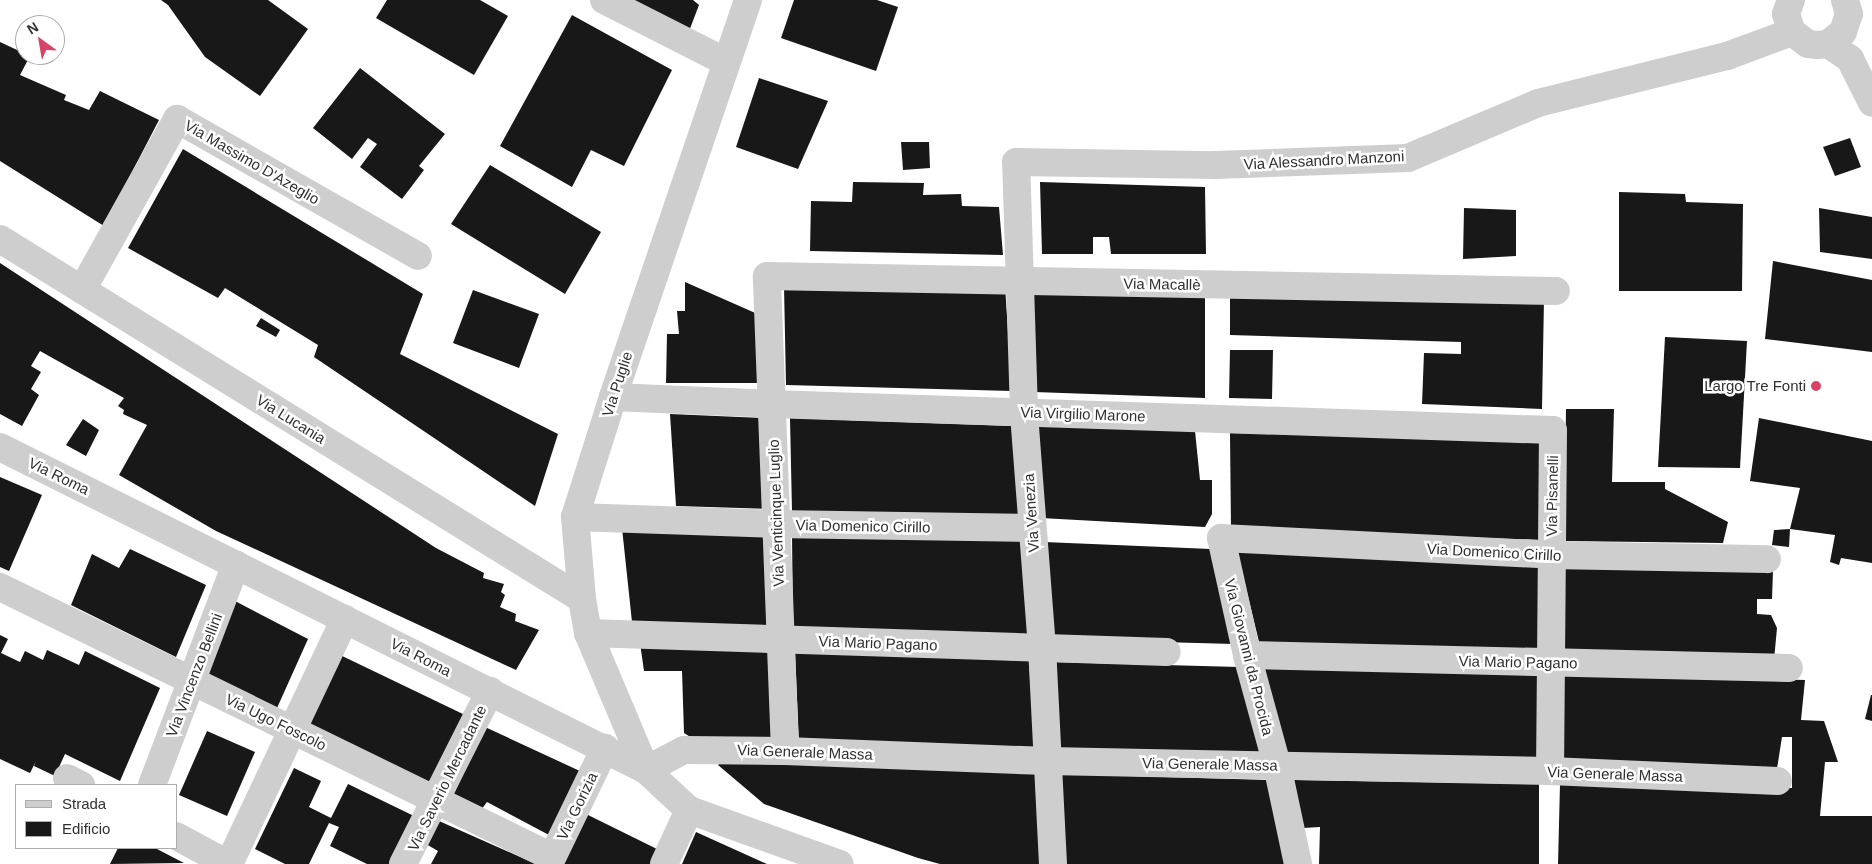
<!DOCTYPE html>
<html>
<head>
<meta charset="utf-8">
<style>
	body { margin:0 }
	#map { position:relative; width:1872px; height:864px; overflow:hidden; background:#fff; font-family:Helvetica,sans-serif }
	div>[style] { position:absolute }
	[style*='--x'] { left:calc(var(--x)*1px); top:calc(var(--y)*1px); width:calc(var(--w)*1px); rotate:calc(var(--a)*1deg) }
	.building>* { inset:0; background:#181818 }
	.minor>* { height:28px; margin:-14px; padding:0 14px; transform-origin:14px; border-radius:14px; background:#cecece }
	.tertiary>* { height:28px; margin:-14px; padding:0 14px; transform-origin:14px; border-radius:14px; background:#cecece }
	.dots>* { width:14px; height:14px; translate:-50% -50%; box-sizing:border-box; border:2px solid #fff; border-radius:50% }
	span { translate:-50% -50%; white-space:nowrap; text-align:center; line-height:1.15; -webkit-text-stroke:5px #fff; paint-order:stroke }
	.street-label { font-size:15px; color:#313131 }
	.poi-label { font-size:15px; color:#313131 }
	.right { translate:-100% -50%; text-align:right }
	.legend { position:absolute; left:15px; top:784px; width:162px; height:65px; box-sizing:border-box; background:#fff; border:1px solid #adadad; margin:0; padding:6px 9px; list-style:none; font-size:15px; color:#313131 }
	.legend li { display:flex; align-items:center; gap:10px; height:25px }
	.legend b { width:25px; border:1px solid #adadad }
	.north { position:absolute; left:15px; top:15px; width:50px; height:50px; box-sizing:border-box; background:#fff; border:1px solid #adadad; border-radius:50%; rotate:328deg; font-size:14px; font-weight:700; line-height:20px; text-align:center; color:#313131 }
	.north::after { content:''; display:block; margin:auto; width:18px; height:22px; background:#d84468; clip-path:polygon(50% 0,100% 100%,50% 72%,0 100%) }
</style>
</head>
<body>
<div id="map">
	<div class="building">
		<div style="clip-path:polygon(161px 0,268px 0,308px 29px,260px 96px,205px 57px,168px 5px)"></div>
		<div style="clip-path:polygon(387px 0,480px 0,508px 16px,474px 75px,376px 18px)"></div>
		<div style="clip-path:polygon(615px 0,693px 0,699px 5px,686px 39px)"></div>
		<div style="clip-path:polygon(794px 0,877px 0,898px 7px,876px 71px,781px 38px)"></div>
		<div style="clip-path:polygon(572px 15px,672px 70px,624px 166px,591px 150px,572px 187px,500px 146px)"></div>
		<div style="clip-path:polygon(0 42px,30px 56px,20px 75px,66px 95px,64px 100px,89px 110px,100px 91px,159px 120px,104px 226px,0 161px)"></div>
		<div style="clip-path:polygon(360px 68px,445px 134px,419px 166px,424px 170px,402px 199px,360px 167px,377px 144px,368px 138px,352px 159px,313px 128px)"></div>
		<div style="clip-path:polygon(759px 78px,828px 101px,798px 169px,736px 147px)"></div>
		<div style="clip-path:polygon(1850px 138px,1861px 167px,1835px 176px,1823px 147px)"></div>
		<div style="clip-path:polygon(901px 142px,929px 142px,930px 168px,903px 170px)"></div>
		<div style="clip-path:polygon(183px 149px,423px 294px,400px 354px,558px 434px,535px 506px,314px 357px,318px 345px,225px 288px,218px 298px,128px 248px)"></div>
		<div style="clip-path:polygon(490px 165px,601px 232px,565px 294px,451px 224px)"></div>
		<div style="clip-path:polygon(853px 182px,924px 183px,923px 195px,961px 194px,962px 206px,999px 207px,1003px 255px,810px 251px,811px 201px,852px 202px)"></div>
		<div style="clip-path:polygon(1040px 182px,1205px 187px,1206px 254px,1111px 254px,1109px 237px,1093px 237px,1093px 254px,1042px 254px)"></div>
		<div style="clip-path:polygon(1619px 192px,1685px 194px,1686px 202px,1743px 204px,1742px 291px,1619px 291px)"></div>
		<div style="clip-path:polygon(1464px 208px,1516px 210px,1516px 256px,1463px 259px)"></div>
		<div style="clip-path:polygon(1819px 208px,1872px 217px,1872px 259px,1820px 252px)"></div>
		<div style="clip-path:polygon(1773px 261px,1872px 280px,1872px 352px,1765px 339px)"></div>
		<div style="clip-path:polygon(0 263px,436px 548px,484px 573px,483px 578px,504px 584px,501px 592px,505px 595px,500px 607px,516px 614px,515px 621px,539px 630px,516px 670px,216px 531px,119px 475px,147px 425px,123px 414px,124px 410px,118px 406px,124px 398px,40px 351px,31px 366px,41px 372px,31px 389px,39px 395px,22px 426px,0 414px)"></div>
		<div style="clip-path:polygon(685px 282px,762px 316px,768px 383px,666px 383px,667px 334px,679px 334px,677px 311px,685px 311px)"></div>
		<div style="clip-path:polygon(784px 286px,1005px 286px,1012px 391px,786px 385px)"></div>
		<div style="clip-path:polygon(1230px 289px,1544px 299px,1542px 409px,1422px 404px,1424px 353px,1461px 354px,1461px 342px,1230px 335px)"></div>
		<div style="clip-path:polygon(473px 290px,539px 314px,519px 368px,453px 343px)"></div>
		<div style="clip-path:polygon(1028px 290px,1205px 290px,1205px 398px,1034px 392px)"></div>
		<div style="clip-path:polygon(261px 318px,280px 330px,276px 337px,256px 326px)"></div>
		<div style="clip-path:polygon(1665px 337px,1747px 341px,1740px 468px,1658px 467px)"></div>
		<div style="clip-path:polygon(1230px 350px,1273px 350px,1272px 399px,1229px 398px)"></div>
		<div style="clip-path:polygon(1566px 409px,1614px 409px,1612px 482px,1665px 482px,1665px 489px,1728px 522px,1723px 543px,1564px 541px)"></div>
		<div style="clip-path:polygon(670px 414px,763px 418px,768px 509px,676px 506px)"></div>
		<div style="clip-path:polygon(790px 418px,1013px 426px,1019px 519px,792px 511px)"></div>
		<div style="clip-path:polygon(1759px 418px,1872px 441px,1872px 563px,1841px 558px,1839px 565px,1830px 562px,1835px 535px,1790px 529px,1800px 488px,1750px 481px)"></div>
		<div style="clip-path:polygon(83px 419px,99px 430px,86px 456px,66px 445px)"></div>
		<div style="clip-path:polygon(1037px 426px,1195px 431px,1200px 480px,1212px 480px,1212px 514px,1205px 527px,1041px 518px)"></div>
		<div style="clip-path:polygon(1230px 433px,1543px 440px,1542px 540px,1231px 529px)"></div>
		<div style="clip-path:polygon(0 477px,42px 495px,9px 571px,0 567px)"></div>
		<div style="clip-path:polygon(622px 528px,770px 532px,771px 628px,632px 622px)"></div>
		<div style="clip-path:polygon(1790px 529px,1789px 547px,1772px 545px,1774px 530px)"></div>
		<div style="clip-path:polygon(792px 533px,1023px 539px,1031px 642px,793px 631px)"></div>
		<div style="clip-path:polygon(1044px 542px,1211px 549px,1234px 644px,1050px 639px)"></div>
		<div style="clip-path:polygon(130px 549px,206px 585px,176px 657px,71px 605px,92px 554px,119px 568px)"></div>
		<div style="clip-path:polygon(1237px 551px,1541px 561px,1541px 653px,1260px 646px)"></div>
		<div style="clip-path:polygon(1563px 563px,1773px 571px,1772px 599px,1757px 599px,1757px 614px,1771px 615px,1777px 628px,1774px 660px,1562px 654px)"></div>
		<div style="clip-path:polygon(235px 601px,308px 639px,277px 708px,204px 672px)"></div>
		<div style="clip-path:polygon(0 635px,8px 639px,1px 653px,20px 662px,25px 651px,43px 660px,47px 650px,79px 665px,85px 651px,160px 688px,120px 781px,65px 754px,55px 776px,34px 766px,36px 761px,30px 773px,0 759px)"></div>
		<div style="clip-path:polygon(640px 643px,773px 652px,778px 738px,692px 738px,684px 733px,682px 671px,644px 671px)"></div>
		<div style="clip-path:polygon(795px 652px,1029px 661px,1035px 751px,799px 743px)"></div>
		<div style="clip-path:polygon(338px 654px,465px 715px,430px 786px,307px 725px)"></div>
		<div style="clip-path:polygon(1052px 662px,1239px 667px,1261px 757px,1058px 751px)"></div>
		<div style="clip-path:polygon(1264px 668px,1544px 671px,1538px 761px,1287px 757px)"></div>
		<div style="clip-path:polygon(1563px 674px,1805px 680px,1801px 720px,1824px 721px,1838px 762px,1825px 762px,1820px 816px,1872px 816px,1872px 864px,1558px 864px,1560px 784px,1792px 788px,1792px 737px,1782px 737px,1776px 775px,1561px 765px)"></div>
		<div style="clip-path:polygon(1871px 695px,1872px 695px,1872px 721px,1865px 719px)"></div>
		<div style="clip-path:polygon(485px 727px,582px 772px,549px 835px,487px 802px,481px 810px,452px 798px)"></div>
		<div style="clip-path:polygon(207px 731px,255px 752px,227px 816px,179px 795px)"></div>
		<div style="clip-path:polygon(720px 763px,1037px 771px,1041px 864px,940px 864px,918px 858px,764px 804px,718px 765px)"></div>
		<div style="clip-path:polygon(294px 768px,321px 781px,309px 807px,331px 818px,348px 784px,414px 816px,392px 864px,367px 864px,330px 846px,339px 827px,329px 823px,309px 864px,285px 864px,255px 849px)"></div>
		<div style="clip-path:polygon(1059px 774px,1268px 780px,1288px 864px,1063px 864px)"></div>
		<div style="clip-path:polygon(1294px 780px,1539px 784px,1539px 864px,1319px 864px,1320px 827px,1303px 828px)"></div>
		<div style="clip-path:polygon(584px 813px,661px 851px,654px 864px,558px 864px)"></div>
		<div style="clip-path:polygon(439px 821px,536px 864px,431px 864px,438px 851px,426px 844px)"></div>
		<div style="clip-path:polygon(696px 832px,767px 864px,682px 864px)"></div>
		<div style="clip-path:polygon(118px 848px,155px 848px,184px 863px,110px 864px)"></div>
	</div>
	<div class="minor">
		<div style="--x:604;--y:0;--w:137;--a:26.9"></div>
		<div style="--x:1791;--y:0;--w:15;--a:110"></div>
		<div style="--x:1786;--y:14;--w:19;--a:72"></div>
		<div style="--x:1792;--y:32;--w:20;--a:37"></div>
		<div style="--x:1808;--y:44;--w:10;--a:6"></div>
		<div style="--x:1818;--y:45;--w:10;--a:-6"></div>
		<div style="--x:1828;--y:44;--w:19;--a:-39"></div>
		<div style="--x:1843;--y:32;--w:19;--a:-72"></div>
		<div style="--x:1849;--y:14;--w:15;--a:-106"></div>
		<div style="--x:1828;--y:44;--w:27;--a:34"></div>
		<div style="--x:1850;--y:59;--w:49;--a:63.4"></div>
		<div style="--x:82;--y:290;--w:196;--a:-60.9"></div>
		<div style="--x:177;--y:119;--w:277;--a:29.6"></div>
		<div style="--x:613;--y:397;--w:159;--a:2.5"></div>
		<div style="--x:772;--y:404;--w:781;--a:1.91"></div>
		<div style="--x:1553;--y:430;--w:341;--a:90.5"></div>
		<div style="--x:0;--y:447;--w:722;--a:26.57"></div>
		<div style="--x:646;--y:770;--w:43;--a:-27.8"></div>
		<div style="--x:684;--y:750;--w:101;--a:0.6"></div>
		<div style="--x:785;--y:751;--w:263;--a:2.2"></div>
		<div style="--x:1048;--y:761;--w:502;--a:1.14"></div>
		<div style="--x:1550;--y:771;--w:228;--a:2.5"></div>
		<div style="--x:575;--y:517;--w:201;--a:2"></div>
		<div style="--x:776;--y:524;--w:256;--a:0.9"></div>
		<div style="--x:0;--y:587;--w:614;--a:26.06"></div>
		<div style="--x:588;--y:633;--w:579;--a:1.88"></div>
		<div style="--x:1247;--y:655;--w:542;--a:1.37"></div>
		<div style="--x:785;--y:751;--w:475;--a:-92.2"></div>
		<div style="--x:767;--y:276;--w:789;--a:1.09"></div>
		<div style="--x:67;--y:778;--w:16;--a:27"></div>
		<div style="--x:152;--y:785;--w:236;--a:-69.2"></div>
		<div style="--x:176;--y:836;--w:59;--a:28.3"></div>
		<div style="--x:229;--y:864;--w:271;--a:-64.7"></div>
		<div style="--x:403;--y:864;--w:194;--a:-63.3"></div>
		<div style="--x:549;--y:864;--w:129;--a:-64.2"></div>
		<div style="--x:664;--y:864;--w:60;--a:-65.2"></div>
		<div style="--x:1053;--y:864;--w:216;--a:-92.9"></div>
		<div style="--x:1042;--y:648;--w:237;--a:-94.4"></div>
		<div style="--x:1024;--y:412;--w:250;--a:-91.8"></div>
		<div style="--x:1016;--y:162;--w:199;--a:0.9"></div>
		<div style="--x:1215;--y:165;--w:193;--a:-2.1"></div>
		<div style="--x:1408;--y:158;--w:141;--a:-22.9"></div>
		<div style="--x:1538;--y:103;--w:195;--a:-14"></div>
		<div style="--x:1727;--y:56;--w:69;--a:-20.3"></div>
		<div style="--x:1298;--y:864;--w:101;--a:-102"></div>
		<div style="--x:1277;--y:765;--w:114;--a:-105.3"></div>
		<div style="--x:1247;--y:655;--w:120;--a:-102.5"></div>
		<div style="--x:1221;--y:538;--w:331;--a:2.9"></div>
		<div style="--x:1552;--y:555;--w:215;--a:1.1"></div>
	</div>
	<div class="tertiary">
		<div style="--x:748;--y:0;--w:419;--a:108.8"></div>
		<div style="--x:613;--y:397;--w:126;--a:107.6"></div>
		<div style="--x:575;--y:517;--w:82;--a:85.1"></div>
		<div style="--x:582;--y:599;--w:35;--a:80"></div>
		<div style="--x:588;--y:633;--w:149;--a:67.1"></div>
		<div style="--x:646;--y:770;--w:59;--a:42.9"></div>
		<div style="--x:689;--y:810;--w:160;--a:19.7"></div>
		<div style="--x:0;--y:239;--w:684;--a:31.74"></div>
	</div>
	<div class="dots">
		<div style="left:1816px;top:386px;background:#d84468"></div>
	</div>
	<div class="street-label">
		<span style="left:1324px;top:160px;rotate:-3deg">Via Alessandro Manzoni</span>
		<span style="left:252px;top:162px;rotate:30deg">Via Massimo D'Azeglio</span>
		<span style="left:1162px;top:284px;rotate:1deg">Via Macallè</span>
		<span style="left:617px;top:384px;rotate:-72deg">Via Puglie</span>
		<span style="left:1083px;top:414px;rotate:2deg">Via Virgilio Marone</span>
		<span style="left:291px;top:419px;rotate:32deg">Via Lucania</span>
		<span style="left:59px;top:476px;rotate:26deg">Via Roma</span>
		<span style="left:1552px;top:496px;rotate:-89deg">Via Pisanelli</span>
		<span style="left:776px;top:513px;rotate:-92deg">Via Venticinque Luglio</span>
		<span style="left:1031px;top:513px;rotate:-94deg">Via Venezia</span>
		<span style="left:863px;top:526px;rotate:1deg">Via Domenico Cirillo</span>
		<span style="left:1494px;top:552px;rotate:3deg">Via Domenico Cirillo</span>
		<span style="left:878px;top:643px;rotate:2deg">Via Mario Pagano</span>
		<span style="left:421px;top:657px;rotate:27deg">Via Roma</span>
		<span style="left:1249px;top:657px;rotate:76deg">Via Giovanni da Procida</span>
		<span style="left:1518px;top:662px;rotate:1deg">Via Mario Pagano</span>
		<span style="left:194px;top:675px;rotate:-69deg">Via Vincenzo Bellini</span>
		<span style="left:276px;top:722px;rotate:26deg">Via Ugo Foscolo</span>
		<span style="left:805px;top:752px;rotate:2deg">Via Generale Massa</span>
		<span style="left:1210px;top:764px;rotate:1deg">Via Generale Massa</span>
		<span style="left:1615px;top:774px;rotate:2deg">Via Generale Massa</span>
		<span style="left:447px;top:778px;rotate:-64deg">Via Saverio Mercadante</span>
		<span style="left:577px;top:806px;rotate:-64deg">Via Gorizia</span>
	</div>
	<div class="poi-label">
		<span class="right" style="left:1806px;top:386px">Largo Tre Fonti</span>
	</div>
	<ul class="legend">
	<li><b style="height:6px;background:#cecece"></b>Strada</li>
	<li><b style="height:14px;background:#181818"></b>Edificio</li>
	</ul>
	<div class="north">N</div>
</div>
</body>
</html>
